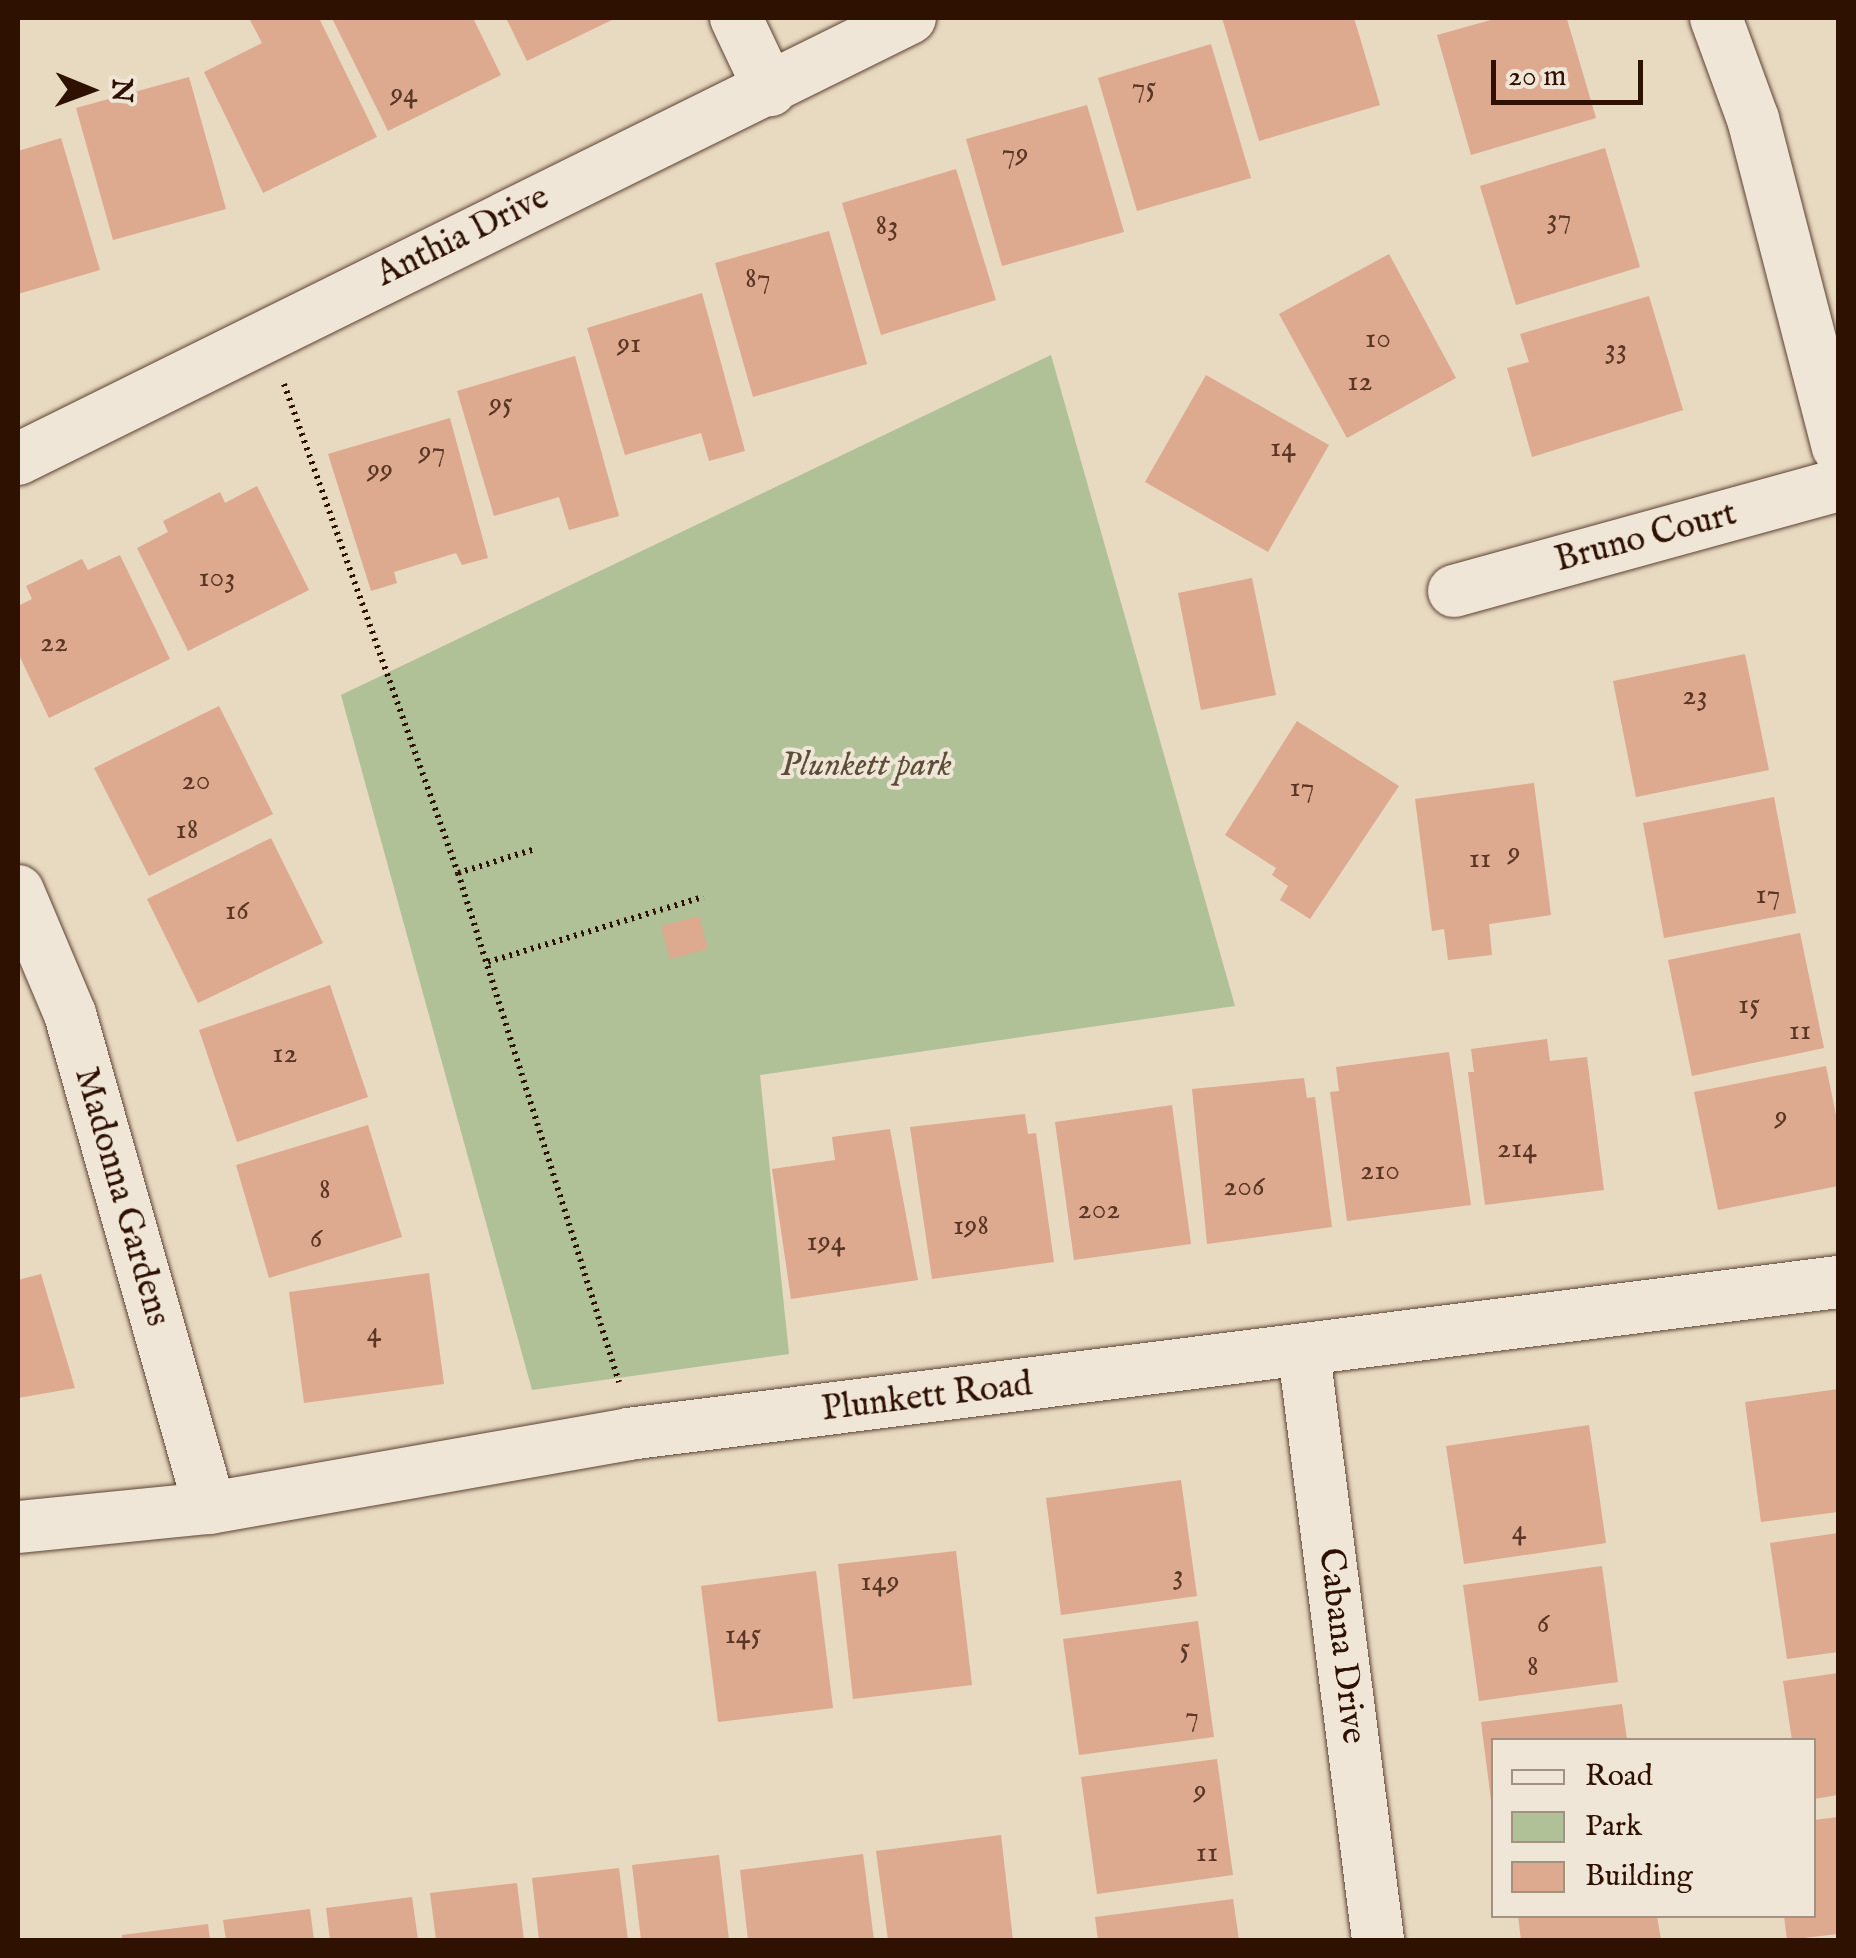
<!DOCTYPE html>
<html>
<head>
<meta charset="utf-8">
<style>
	body { margin:0 }
	#map { position:relative; width:1856px; height:1958px; overflow:hidden; background:#e8d9c1; font-family:"IM FELL English",serif }
	div>[style] { position:absolute }
	[style*='--x'] { left:calc(var(--x)*1px); top:calc(var(--y)*1px); width:calc(var(--w)*1px); rotate:calc(var(--a)*1deg) }
	.green>* { inset:0; background:#b0c097 }
	.building>* { inset:0; background:#dda98f }
	.path>* { height:6px; margin-top:-3px; transform-origin:0; background:repeating-linear-gradient(90deg,#2f1102 0 2.5px,transparent 0 7.5px) }
	.roads { filter:drop-shadow(0 0 2px #5d4332) drop-shadow(0 0 2px #5d4332) }
	.street>* { height:52px; margin:-26px; padding:0 26px; transform-origin:26px; border-radius:26px; background:#f0e6d7 }
	span { translate:-50% -50%; white-space:nowrap; text-align:center; line-height:1.15; -webkit-text-stroke:8px #f0e6d7; paint-order:stroke }
	.number-label { font-size:30px; color:#5a3725 }
	.number-label span { -webkit-text-stroke-width:0 }
	.street-label { font-size:35px; color:#2f1102 }
	.park-label { font-size:35px; color:#5c4e36; font-style:italic }
	.frame { position:absolute; inset:0; border:20px solid #2f1102; pointer-events:none }
	.legend { position:absolute; left:1491px; top:1738px; width:325px; height:180px; box-sizing:border-box; background:#f0e6d7; border:2px solid #a39182; margin:0; padding:12px 18px; list-style:none; font-size:30px; color:#2f1102 }
	.legend li { display:flex; align-items:center; gap:20px; height:50px }
	.legend b { width:50px; border:2px solid #a39182 }
	.north { position:absolute; left:40px; top:40px; width:100px; height:100px; -webkit-text-stroke:8px #f0e6d7; paint-order:stroke; rotate:91deg; font-size:28px; font-weight:700; line-height:40px; text-align:center; color:#2f1102 }
	.north::after { content:''; display:block; margin:auto; width:35px; height:45px; background:#2f1102; clip-path:polygon(50% 0,100% 100%,50% 72%,0 100%) }
	.scale { position:absolute; left:1491px; top:60px; width:152px; height:45px; box-sizing:border-box; border:5px solid #2f1102; border-top:0; padding-left:12px; font-size:30px; line-height:35px; white-space:nowrap; color:#2f1102; -webkit-text-stroke:8px #f0e6d7; paint-order:stroke }
</style>
</head>
<body>
<div id="map">
	<div class="green">
		<div style="clip-path:polygon(1051px 355px,1235px 1006px,760px 1075px,789px 1354px,532px 1390px,341px 695px)"></div>
	</div>
	<div class="building">
		<div style="clip-path:polygon(249px 18px,319px 18px,377px 137px,263px 193px,204px 72px,262px 43px)"></div>
		<div style="clip-path:polygon(332px 18px,473px 18px,501px 75px,388px 131px)"></div>
		<div style="clip-path:polygon(506px 18px,616px 18px,527px 61px)"></div>
		<div style="clip-path:polygon(1222px 18px,1354px 18px,1380px 105px,1259px 141px)"></div>
		<div style="clip-path:polygon(1498px 18px,1567px 19px,1596px 118px,1471px 155px,1437px 35px)"></div>
		<div style="clip-path:polygon(1211px 44px,1251px 178px,1137px 211px,1098px 78px)"></div>
		<div style="clip-path:polygon(189px 77px,226px 209px,113px 240px,76px 108px)"></div>
		<div style="clip-path:polygon(1087px 105px,1124px 232px,1002px 266px,966px 139px)"></div>
		<div style="clip-path:polygon(61px 138px,100px 270px,18px 294px,18px 151px)"></div>
		<div style="clip-path:polygon(1605px 148px,1640px 267px,1516px 305px,1480px 186px)"></div>
		<div style="clip-path:polygon(956px 169px,996px 300px,881px 335px,842px 203px)"></div>
		<div style="clip-path:polygon(829px 231px,867px 364px,753px 397px,715px 263px)"></div>
		<div style="clip-path:polygon(1389px 254px,1456px 378px,1347px 438px,1279px 314px)"></div>
		<div style="clip-path:polygon(702px 293px,745px 451px,709px 461px,701px 433px,625px 455px,587px 328px)"></div>
		<div style="clip-path:polygon(1649px 296px,1683px 410px,1532px 457px,1507px 368px,1529px 362px,1520px 334px)"></div>
		<div style="clip-path:polygon(575px 356px,619px 516px,569px 530px,559px 497px,494px 516px,457px 391px)"></div>
		<div style="clip-path:polygon(1206px 375px,1329px 445px,1268px 552px,1145px 482px)"></div>
		<div style="clip-path:polygon(450px 418px,488px 558px,462px 565px,456px 553px,394px 572px,397px 583px,371px 591px,328px 454px)"></div>
		<div style="clip-path:polygon(257px 486px,309px 590px,188px 651px,137px 548px,168px 532px,163px 521px,220px 492px,225px 503px)"></div>
		<div style="clip-path:polygon(120px 555px,170px 659px,49px 718px,18px 653px,18px 606px,32px 599px,26px 586px,82px 559px,88px 570px)"></div>
		<div style="clip-path:polygon(1252px 578px,1276px 695px,1201px 710px,1178px 593px)"></div>
		<div style="clip-path:polygon(1745px 654px,1769px 770px,1636px 797px,1613px 681px)"></div>
		<div style="clip-path:polygon(219px 706px,273px 814px,149px 876px,94px 768px)"></div>
		<div style="clip-path:polygon(1297px 721px,1399px 786px,1310px 919px,1280px 900px,1288px 886px,1272px 875px,1276px 868px,1225px 835px)"></div>
		<div style="clip-path:polygon(1534px 783px,1551px 915px,1489px 924px,1492px 955px,1448px 960px,1444px 929px,1432px 931px,1415px 799px)"></div>
		<div style="clip-path:polygon(1774px 797px,1796px 913px,1664px 938px,1643px 823px)"></div>
		<div style="clip-path:polygon(271px 838px,323px 943px,198px 1003px,147px 899px)"></div>
		<div style="clip-path:polygon(699px 916px,708px 949px,670px 959px,661px 926px)"></div>
		<div style="clip-path:polygon(1800px 933px,1824px 1048px,1692px 1076px,1668px 960px)"></div>
		<div style="clip-path:polygon(330px 985px,368px 1097px,237px 1142px,199px 1030px)"></div>
		<div style="clip-path:polygon(1547px 1039px,1550px 1061px,1587px 1057px,1604px 1190px,1485px 1205px,1468px 1072px,1474px 1072px,1471px 1049px)"></div>
		<div style="clip-path:polygon(1449px 1052px,1471px 1205px,1347px 1221px,1330px 1092px,1339px 1091px,1336px 1067px)"></div>
		<div style="clip-path:polygon(1826px 1066px,1838px 1125px,1838px 1186px,1718px 1210px,1694px 1092px)"></div>
		<div style="clip-path:polygon(1304px 1078px,1307px 1098px,1315px 1097px,1332px 1227px,1207px 1244px,1192px 1089px)"></div>
		<div style="clip-path:polygon(1172px 1105px,1191px 1244px,1074px 1260px,1055px 1122px)"></div>
		<div style="clip-path:polygon(1025px 1114px,1028px 1134px,1036px 1133px,1054px 1262px,932px 1279px,910px 1127px)"></div>
		<div style="clip-path:polygon(368px 1125px,402px 1237px,269px 1278px,236px 1165px)"></div>
		<div style="clip-path:polygon(890px 1129px,918px 1280px,791px 1299px,772px 1169px,835px 1160px,832px 1137px)"></div>
		<div style="clip-path:polygon(429px 1273px,444px 1384px,304px 1403px,289px 1292px)"></div>
		<div style="clip-path:polygon(41px 1274px,75px 1388px,18px 1398px,18px 1280px)"></div>
		<div style="clip-path:polygon(1838px 1389px,1838px 1512px,1761px 1522px,1745px 1402px)"></div>
		<div style="clip-path:polygon(1589px 1425px,1606px 1543px,1464px 1564px,1446px 1446px)"></div>
		<div style="clip-path:polygon(1181px 1480px,1197px 1596px,1061px 1615px,1046px 1498px)"></div>
		<div style="clip-path:polygon(1838px 1533px,1838px 1652px,1787px 1659px,1770px 1543px)"></div>
		<div style="clip-path:polygon(956px 1551px,972px 1685px,853px 1699px,838px 1564px)"></div>
		<div style="clip-path:polygon(1602px 1566px,1618px 1682px,1479px 1701px,1463px 1585px)"></div>
		<div style="clip-path:polygon(816px 1571px,833px 1708px,718px 1722px,701px 1586px)"></div>
		<div style="clip-path:polygon(1198px 1621px,1214px 1737px,1079px 1755px,1063px 1639px)"></div>
		<div style="clip-path:polygon(1838px 1673px,1838px 1795px,1814px 1799px,1814px 1740px,1792px 1740px,1783px 1681px)"></div>
		<div style="clip-path:polygon(1622px 1704px,1627px 1740px,1494px 1740px,1491px 1800px,1481px 1722px)"></div>
		<div style="clip-path:polygon(1217px 1759px,1233px 1875px,1097px 1894px,1081px 1777px)"></div>
		<div style="clip-path:polygon(1838px 1817px,1838px 1934px,1787px 1940px,1784px 1916px,1814px 1916px,1814px 1820px)"></div>
		<div style="clip-path:polygon(1001px 1835px,1013px 1940px,888px 1940px,876px 1851px)"></div>
		<div style="clip-path:polygon(863px 1854px,874px 1940px,748px 1940px,740px 1870px)"></div>
		<div style="clip-path:polygon(719px 1855px,729px 1940px,641px 1940px,632px 1865px)"></div>
		<div style="clip-path:polygon(619px 1868px,628px 1940px,539px 1940px,532px 1878px)"></div>
		<div style="clip-path:polygon(517px 1883px,524px 1940px,436px 1940px,430px 1893px)"></div>
		<div style="clip-path:polygon(412px 1897px,418px 1940px,330px 1940px,326px 1908px)"></div>
		<div style="clip-path:polygon(1233px 1899px,1239px 1940px,1098px 1940px,1095px 1917px)"></div>
		<div style="clip-path:polygon(310px 1909px,314px 1940px,226px 1940px,223px 1920px)"></div>
		<div style="clip-path:polygon(1518px 1916px,1657px 1916px,1661px 1940px,1521px 1940px)"></div>
		<div style="clip-path:polygon(208px 1924px,210px 1940px,122px 1940px,122px 1935px)"></div>
	</div>
	<div class="path">
		<div style="--x:284;--y:384;--w:519;--a:70.41"></div>
		<div style="--x:458;--y:873;--w:534;--a:72.45"></div>
		<div style="--x:458;--y:873;--w:81;--a:-17.3"></div>
		<div style="--x:488;--y:962;--w:225;--a:-16.8"></div>
	</div>
	<div class="roads">
		<div class="street">
			<div style="--x:736;--y:18;--w:80;--a:64.7"></div>
			<div style="--x:1716;--y:18;--w:108;--a:69.9"></div>
			<div style="--x:1753;--y:119;--w:339;--a:75.5"></div>
			<div style="--x:18;--y:459;--w:995;--a:-26.31"></div>
			<div style="--x:1454;--y:591;--w:398;--a:-15.4"></div>
			<div style="--x:18;--y:891;--w:134;--a:67.1"></div>
			<div style="--x:70;--y:1014;--w:513;--a:74.18"></div>
			<div style="--x:1304;--y:1353;--w:592;--a:82.81"></div>
			<div style="--x:18;--y:1527;--w:193;--a:-5.7"></div>
			<div style="--x:210;--y:1508;--w:424;--a:-10"></div>
			<div style="--x:628;--y:1434;--w:1220;--a:-7.16"></div>
		</div>
	</div>
	<div class="number-label">
		<span style="left:1144px;top:88px">75</span>
		<span style="left:404px;top:94px">94</span>
		<span style="left:1015px;top:154px">79</span>
		<span style="left:1559px;top:219px">37</span>
		<span style="left:887px;top:226px">83</span>
		<span style="left:758px;top:279px">87</span>
		<span style="left:1378px;top:339px">10</span>
		<span style="left:629px;top:344px">91</span>
		<span style="left:1616px;top:349px">33</span>
		<span style="left:1360px;top:382px">12</span>
		<span style="left:501px;top:404px">95</span>
		<span style="left:1283px;top:448px">14</span>
		<span style="left:432px;top:452px">97</span>
		<span style="left:380px;top:470px">99</span>
		<span style="left:217px;top:578px">103</span>
		<span style="left:54px;top:643px">22</span>
		<span style="left:1695px;top:696px">23</span>
		<span style="left:196px;top:781px">20</span>
		<span style="left:1302px;top:788px">17</span>
		<span style="left:187px;top:830px">18</span>
		<span style="left:1514px;top:853px">9</span>
		<span style="left:1480px;top:859px">11</span>
		<span style="left:1768px;top:895px">17</span>
		<span style="left:237px;top:911px">16</span>
		<span style="left:1749px;top:1005px">15</span>
		<span style="left:1800px;top:1031px">11</span>
		<span style="left:285px;top:1054px">12</span>
		<span style="left:1781px;top:1117px">9</span>
		<span style="left:1517px;top:1149px">214</span>
		<span style="left:1380px;top:1171px">210</span>
		<span style="left:1244px;top:1187px">206</span>
		<span style="left:325px;top:1190px">8</span>
		<span style="left:1099px;top:1210px">202</span>
		<span style="left:971px;top:1226px">198</span>
		<span style="left:316px;top:1239px">6</span>
		<span style="left:826px;top:1242px">194</span>
		<span style="left:374px;top:1333px">4</span>
		<span style="left:1519px;top:1531px">4</span>
		<span style="left:1178px;top:1575px">3</span>
		<span style="left:880px;top:1582px">149</span>
		<span style="left:1543px;top:1624px">6</span>
		<span style="left:743px;top:1635px">145</span>
		<span style="left:1185px;top:1649px">5</span>
		<span style="left:1533px;top:1667px">8</span>
		<span style="left:1192px;top:1717px">7</span>
		<span style="left:1200px;top:1791px">9</span>
		<span style="left:1207px;top:1853px">11</span>
	</div>
	<div class="street-label">
		<span style="left:463px;top:237px;rotate:-26deg">Anthia Drive</span>
		<span style="left:1646px;top:538px;rotate:-15deg">Bruno Court</span>
		<span style="left:121px;top:1197px;rotate:74deg">Madonna Gardens</span>
		<span style="left:927px;top:1398px;rotate:-7deg">Plunkett Road</span>
		<span style="left:1341px;top:1646px;rotate:83deg">Cabana Drive</span>
	</div>
	<div class="park-label">
		<span style="left:866px;top:766px">Plunkett park</span>
	</div>
	<div class="frame"></div>
	<ul class="legend">
	<li><b style="height:12px;background:#f0e6d7"></b>Road</li>
	<li><b style="height:28px;background:#b0c097"></b>Park</li>
	<li><b style="height:28px;background:#dda98f"></b>Building</li>
	</ul>
	<div class="north">N</div>
	<div class="scale">20 m</div>
</div>
</body>
</html>
